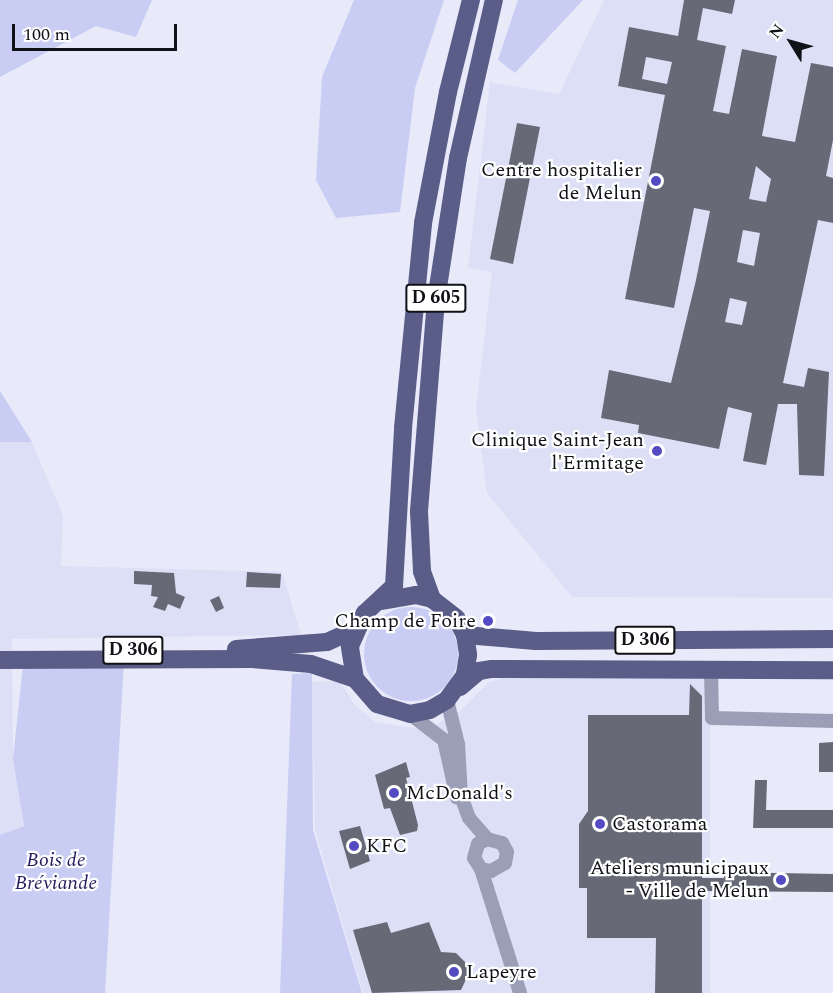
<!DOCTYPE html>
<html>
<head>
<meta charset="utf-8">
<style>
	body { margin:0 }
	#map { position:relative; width:833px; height:993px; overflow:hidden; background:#e8eafa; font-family:Spectral,serif }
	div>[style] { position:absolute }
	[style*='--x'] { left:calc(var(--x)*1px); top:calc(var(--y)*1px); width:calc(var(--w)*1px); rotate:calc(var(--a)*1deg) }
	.built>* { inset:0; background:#dddff7 }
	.green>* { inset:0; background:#c9cdf4 }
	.round { border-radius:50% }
	.building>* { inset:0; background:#676977 }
	.minor>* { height:14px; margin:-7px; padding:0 7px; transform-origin:7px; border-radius:7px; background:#9b9eb7 }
	.primary>* { height:18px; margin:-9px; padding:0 9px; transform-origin:9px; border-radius:9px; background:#5b5d89 }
	.dots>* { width:16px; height:16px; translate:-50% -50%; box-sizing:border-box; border:3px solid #fff; border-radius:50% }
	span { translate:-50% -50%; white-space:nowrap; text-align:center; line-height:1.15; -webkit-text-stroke:4.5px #fff; paint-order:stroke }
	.shield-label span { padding:2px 4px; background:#fff; border:2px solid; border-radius:4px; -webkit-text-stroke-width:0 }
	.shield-label { font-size:18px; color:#111217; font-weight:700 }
	.poi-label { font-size:20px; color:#111217 }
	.right { translate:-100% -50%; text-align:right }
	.left { translate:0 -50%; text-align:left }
	.park-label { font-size:20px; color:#231c5e; font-style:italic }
	.north { position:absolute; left:761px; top:12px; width:60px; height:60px; -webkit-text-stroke:4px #fff; paint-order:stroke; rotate:307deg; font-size:16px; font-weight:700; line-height:24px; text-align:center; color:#111217 }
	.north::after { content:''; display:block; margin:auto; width:21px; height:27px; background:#111217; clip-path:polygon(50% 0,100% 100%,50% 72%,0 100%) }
	.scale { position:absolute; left:12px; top:24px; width:165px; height:27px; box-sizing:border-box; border:3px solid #111217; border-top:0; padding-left:8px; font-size:18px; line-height:21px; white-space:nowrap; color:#111217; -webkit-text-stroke:4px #fff; paint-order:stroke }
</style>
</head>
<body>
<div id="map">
	<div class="built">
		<div style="clip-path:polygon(604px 0,833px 0,833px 598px,572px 597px,487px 493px,476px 409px,492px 272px,468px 268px,490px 82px,559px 94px)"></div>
		<div style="clip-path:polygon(0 442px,32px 442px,63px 516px,61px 566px,282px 572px,301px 635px,12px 639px,13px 759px,24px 826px,0 835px)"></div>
		<div style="clip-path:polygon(710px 676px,710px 993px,363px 993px,315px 830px,312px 682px,339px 681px,355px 705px,375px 722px,427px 730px,460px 711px,489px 682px,504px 678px)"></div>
	</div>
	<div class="green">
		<div style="clip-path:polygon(0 0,152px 0,136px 37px,96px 26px,0 77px)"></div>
		<div style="clip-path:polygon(354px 0,444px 0,415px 88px,400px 212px,336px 218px,316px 180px,322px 77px)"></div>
		<div style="clip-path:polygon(518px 0,583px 0,515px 73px,498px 60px)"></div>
		<div style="clip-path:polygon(0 391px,32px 442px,0 442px)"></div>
		<div class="round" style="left:364px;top:607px;width:94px;height:94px"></div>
		<div style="clip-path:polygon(124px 661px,105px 993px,0 993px,0 835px,24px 826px,13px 759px,23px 665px)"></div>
		<div style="clip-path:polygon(312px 673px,313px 830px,362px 993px,280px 993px,292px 674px)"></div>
	</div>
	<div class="building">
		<div style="clip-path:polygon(evenodd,684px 0,735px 0,732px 14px,703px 8px,697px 40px,726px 46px,713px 111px,729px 114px,742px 49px,777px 56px,762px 136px,795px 142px,811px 63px,833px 67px,833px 140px,826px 176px,833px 178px,833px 223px,818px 220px,783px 383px,804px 387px,808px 368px,829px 372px,824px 476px,799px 475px,797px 404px,778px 404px,766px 465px,743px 461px,752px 413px,728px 407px,719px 449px,638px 433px,639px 425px,601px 418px,609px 370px,671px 383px,696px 280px,710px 211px,694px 208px,674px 308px,625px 299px,665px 95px,618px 86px,629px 27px,678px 36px,684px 0,646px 57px,672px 62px,667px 84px,642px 79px,646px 57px,684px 0,756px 166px,771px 179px,766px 202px,749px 199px,756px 166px,684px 0,743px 230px,760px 233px,754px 266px,737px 262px,743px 230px,684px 0,730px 298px,747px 302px,742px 325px,725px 322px,730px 298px)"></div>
		<div style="clip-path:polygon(517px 123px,540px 127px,513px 264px,490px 259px)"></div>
		<div style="clip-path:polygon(134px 571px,174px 573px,176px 593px,185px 597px,180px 609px,168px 604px,165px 611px,153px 607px,158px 597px,151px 596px,152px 585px,134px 584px)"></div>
		<div style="clip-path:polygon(247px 572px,281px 574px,280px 588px,246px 587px)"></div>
		<div style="clip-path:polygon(219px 596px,224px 608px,216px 612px,210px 600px)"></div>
		<div style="clip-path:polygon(690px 684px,702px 696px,702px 878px,724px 878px,724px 872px,833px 874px,833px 892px,702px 891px,702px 993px,655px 993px,656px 938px,587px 938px,587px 888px,579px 888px,579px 824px,588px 811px,588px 715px,689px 715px)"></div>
		<div style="clip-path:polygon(833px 742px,833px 772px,819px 772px,819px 743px)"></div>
		<div style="clip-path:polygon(406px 762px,410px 777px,406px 778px,418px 825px,417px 831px,400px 835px,390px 808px,384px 809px,375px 775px)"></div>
		<div style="clip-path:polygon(755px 780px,767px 780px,766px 810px,833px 810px,833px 828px,753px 828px)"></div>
		<div style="clip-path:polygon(360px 826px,370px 861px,350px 869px,339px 831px)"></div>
		<div style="clip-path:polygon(387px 922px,391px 933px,429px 922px,441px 952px,456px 953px,465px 962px,469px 973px,461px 990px,372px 993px,353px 930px)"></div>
	</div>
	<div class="minor">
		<div style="--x:711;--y:669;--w:49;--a:88.8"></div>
		<div style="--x:712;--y:718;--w:121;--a:1.4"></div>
		<div style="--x:447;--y:700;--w:45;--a:76"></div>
		<div style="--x:458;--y:744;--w:52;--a:86.7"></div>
		<div style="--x:461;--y:796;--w:23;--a:70"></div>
		<div style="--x:469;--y:818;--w:28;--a:49"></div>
		<div style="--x:487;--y:839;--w:16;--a:15"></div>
		<div style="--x:502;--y:843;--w:10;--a:61"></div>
		<div style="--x:507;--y:852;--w:11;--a:100"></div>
		<div style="--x:505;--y:863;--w:16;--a:150"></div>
		<div style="--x:491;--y:871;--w:10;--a:-169"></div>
		<div style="--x:481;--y:869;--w:13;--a:-122"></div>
		<div style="--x:474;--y:858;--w:15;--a:-74"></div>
		<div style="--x:478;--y:844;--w:10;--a:-29"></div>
		<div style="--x:410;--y:714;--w:43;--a:37.4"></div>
		<div style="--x:444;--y:740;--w:59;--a:77.4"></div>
		<div style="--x:481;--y:869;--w:130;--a:72.5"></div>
	</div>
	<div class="primary">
		<div style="--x:432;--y:599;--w:30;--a:-110"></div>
		<div style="--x:422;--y:571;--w:60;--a:-92.9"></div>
		<div style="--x:419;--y:511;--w:212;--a:-85.4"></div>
		<div style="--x:436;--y:300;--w:144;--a:-81.2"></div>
		<div style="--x:458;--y:158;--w:162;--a:-77.2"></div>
		<div style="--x:382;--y:601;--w:35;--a:-10"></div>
		<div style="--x:416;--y:595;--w:16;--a:14"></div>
		<div style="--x:432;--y:599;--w:31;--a:38"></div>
		<div style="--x:456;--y:618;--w:19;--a:62"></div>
		<div style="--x:465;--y:635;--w:20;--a:81"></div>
		<div style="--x:468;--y:655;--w:20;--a:99"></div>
		<div style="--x:465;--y:675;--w:31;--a:126"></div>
		<div style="--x:447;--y:700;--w:20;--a:150"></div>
		<div style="--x:430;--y:710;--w:20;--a:169"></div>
		<div style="--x:410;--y:714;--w:34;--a:-163"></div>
		<div style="--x:377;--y:704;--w:33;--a:-131"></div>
		<div style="--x:355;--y:679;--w:33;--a:-99"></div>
		<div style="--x:350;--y:646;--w:36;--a:-66"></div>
		<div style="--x:365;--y:613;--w:40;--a:-43"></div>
		<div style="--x:394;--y:586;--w:158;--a:-86.7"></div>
		<div style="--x:403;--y:428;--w:206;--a:-84.4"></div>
		<div style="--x:423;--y:223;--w:133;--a:-79.2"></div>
		<div style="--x:448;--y:92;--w:95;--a:-76"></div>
		<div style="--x:465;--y:635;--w:71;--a:4.8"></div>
		<div style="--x:536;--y:641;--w:297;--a:-0.4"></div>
		<div style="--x:236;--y:649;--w:91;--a:-4.4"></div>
		<div style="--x:327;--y:642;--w:30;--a:-24"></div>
		<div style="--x:0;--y:660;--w:252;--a:-0.2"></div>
		<div style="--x:252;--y:659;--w:59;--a:4.8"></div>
		<div style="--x:311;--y:664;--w:46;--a:18.8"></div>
		<div style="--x:460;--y:687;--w:25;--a:-40"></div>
		<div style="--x:479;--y:671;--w:13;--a:-9"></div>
		<div style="--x:492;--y:669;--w:341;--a:0.2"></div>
	</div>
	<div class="dots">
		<div style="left:656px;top:181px;background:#544bc2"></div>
		<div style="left:657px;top:451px;background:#544bc2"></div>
		<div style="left:488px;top:621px;background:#544bc2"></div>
		<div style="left:394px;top:793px;background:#544bc2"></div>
		<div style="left:600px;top:824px;background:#544bc2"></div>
		<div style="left:354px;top:846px;background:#544bc2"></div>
		<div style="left:781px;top:880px;background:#544bc2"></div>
		<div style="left:454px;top:972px;background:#544bc2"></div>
	</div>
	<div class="shield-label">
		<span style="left:436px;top:298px">D 605</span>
		<span style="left:645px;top:640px">D 306</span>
		<span style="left:133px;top:650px">D 306</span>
	</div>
	<div class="poi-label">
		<span class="right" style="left:642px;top:182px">Centre hospitalier<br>de Melun</span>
		<span class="right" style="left:644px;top:452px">Clinique Saint-Jean<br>l'Ermitage</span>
		<span class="right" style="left:476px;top:621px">Champ de Foire</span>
		<span class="left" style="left:406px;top:793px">McDonald's</span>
		<span class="left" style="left:612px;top:824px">Castorama</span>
		<span class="left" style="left:366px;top:846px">KFC</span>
		<span class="right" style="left:769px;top:880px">Ateliers municipaux<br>- Ville de Melun</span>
		<span class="left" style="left:466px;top:972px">Lapeyre</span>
	</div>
	<div class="park-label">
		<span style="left:56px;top:872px">Bois de<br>Bréviande</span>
	</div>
	<div class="north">N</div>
	<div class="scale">100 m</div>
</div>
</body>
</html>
